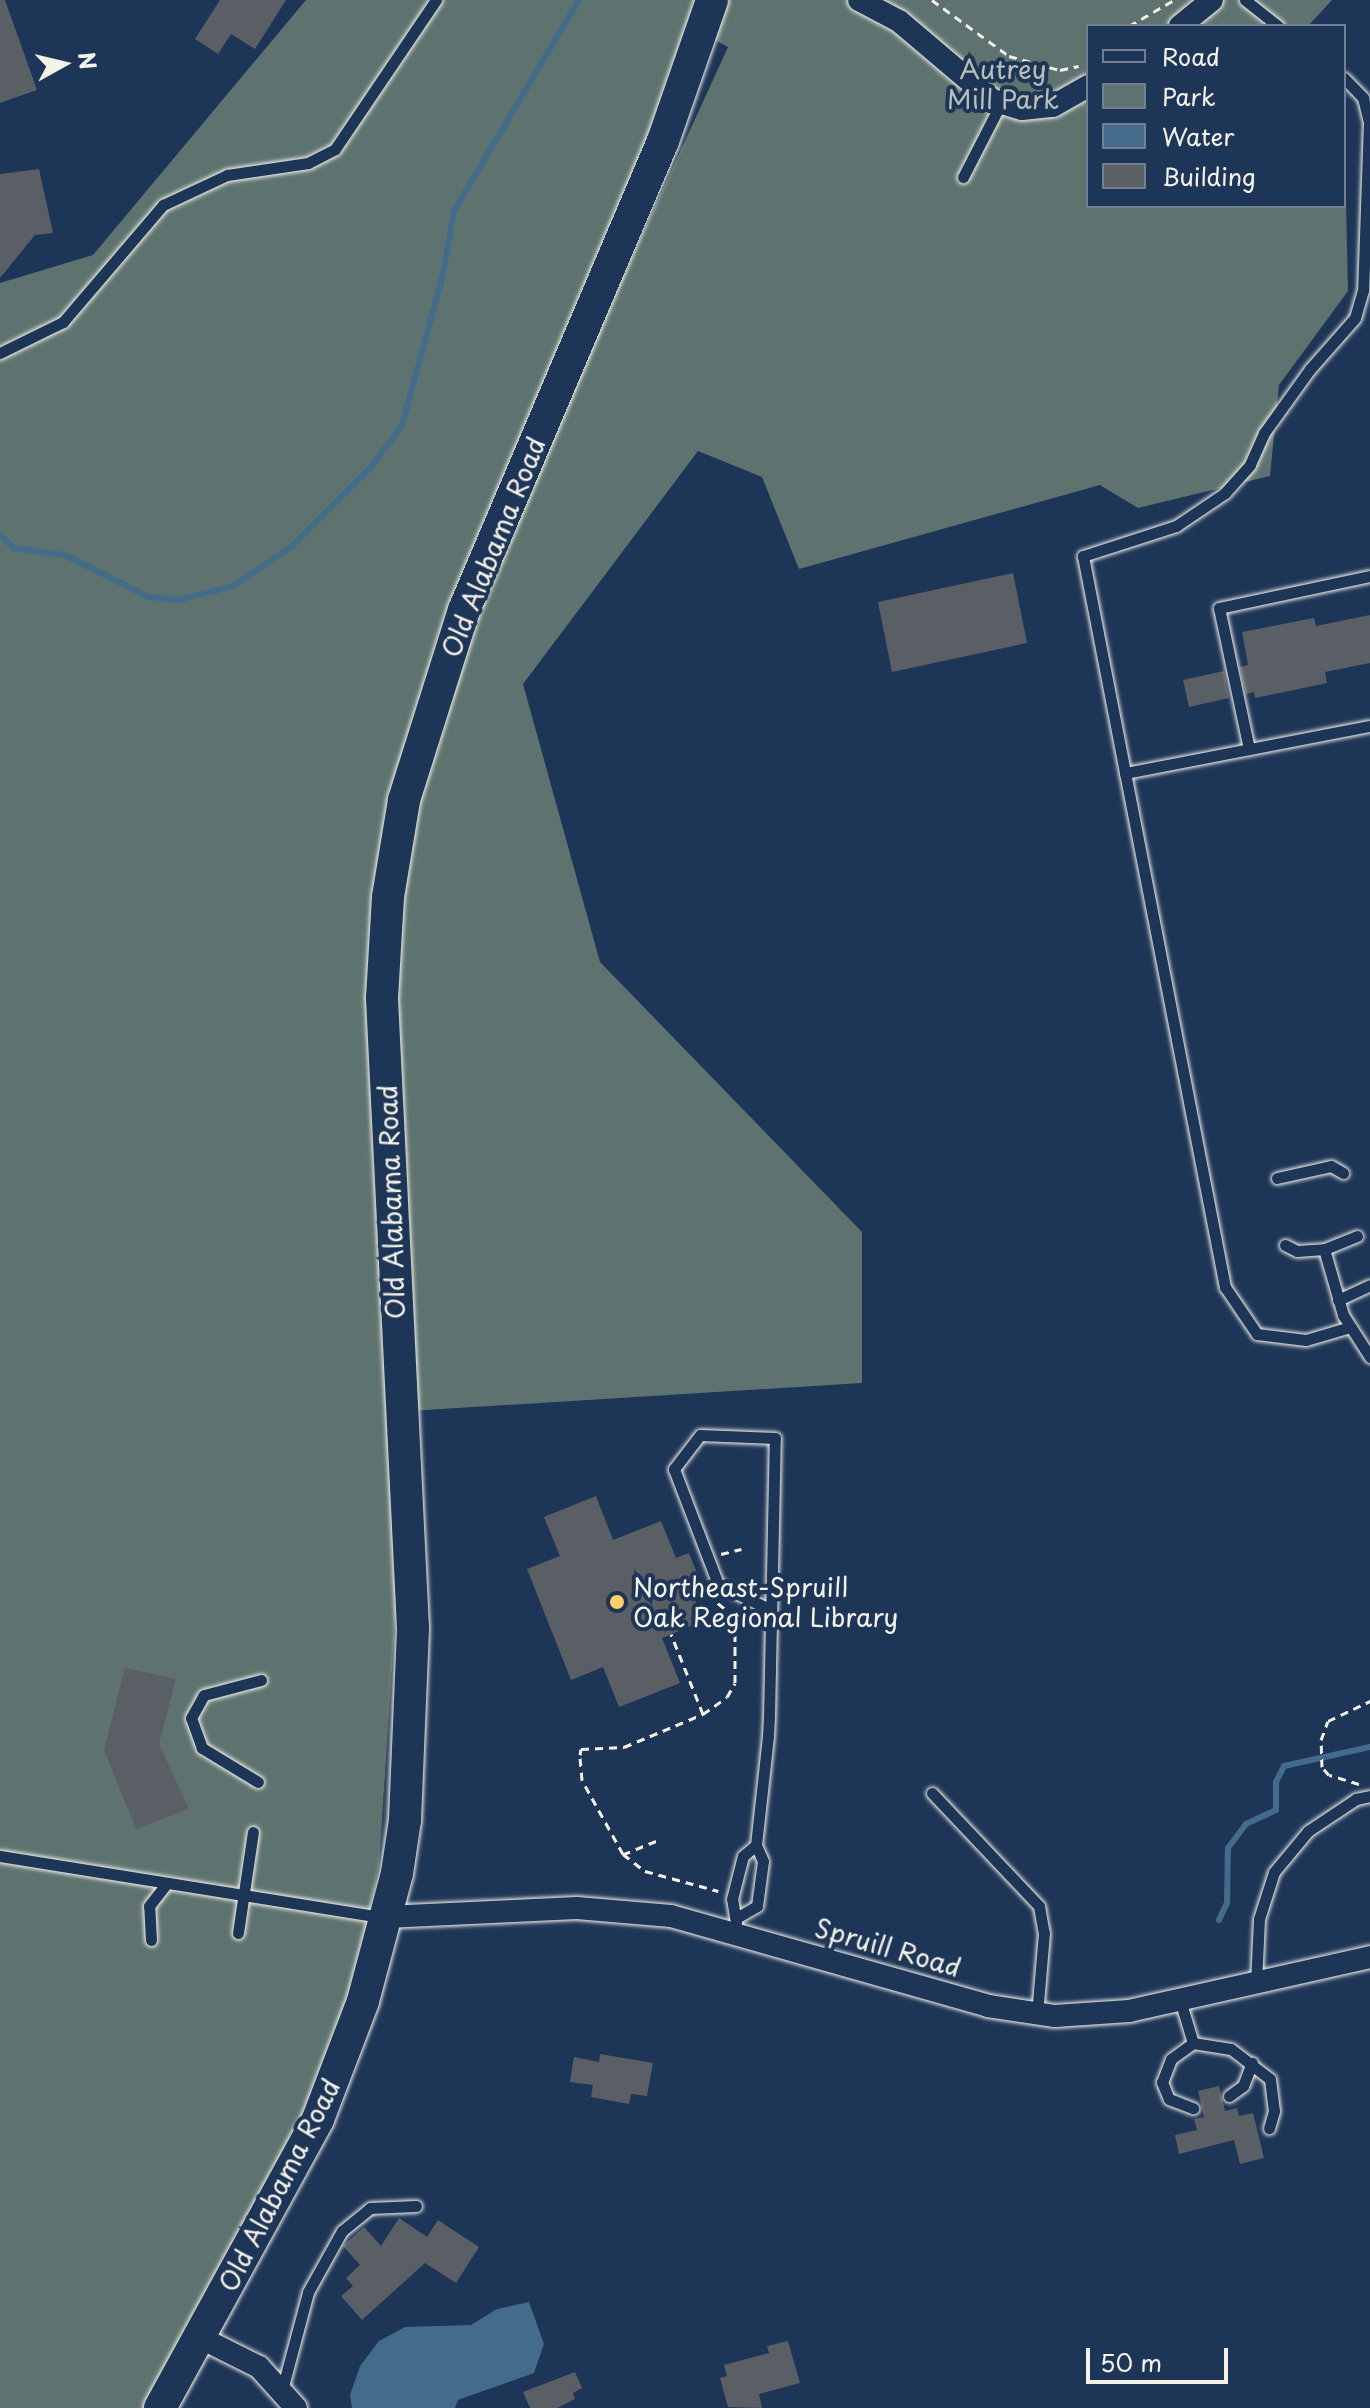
<!DOCTYPE html>
<html>
<head>
<meta charset="utf-8">
<style>
	body { margin:0 }
	#map { position:relative; width:1370px; height:2408px; overflow:hidden; background:#1d3557; font-family:"Playpen Sans",sans-serif }
	div>[style] { position:absolute }
	[style*='--x'] { left:calc(var(--x)*1px); top:calc(var(--y)*1px); width:calc(var(--w)*1px); rotate:calc(var(--a)*1deg) }
	.built>* { inset:0; background:#2f425b }
	.green>* { inset:0; background:#5e736f }
	.water>* { inset:0; background:#436b8a }
	.stream>* { height:6px; margin:-3px; padding:0 3px; transform-origin:3px; border-radius:3px; background:#436b8a }
	.building>* { inset:0; background:#5a5f65 }
	.path>* { height:3px; margin-top:-1.5px; transform-origin:0; background:repeating-linear-gradient(90deg,#f4f1e8 0 8px,transparent 0 14px) }
	.roads { filter:drop-shadow(0 0 2px #f4f1e8) drop-shadow(0 0 2px #f4f1e8) }
	.service>* { height:11px; margin:-5.5px; padding:0 5.5px; transform-origin:5.5px; border-radius:5.5px; background:#1d3557 }
	.minor>* { height:22px; margin:-11px; padding:0 11px; transform-origin:11px; border-radius:11px; background:#1d3557 }
	.secondary>* { height:32px; margin:-16px; padding:0 16px; transform-origin:16px; border-radius:16px; background:#1d3557 }
	.dots>* { width:22px; height:22px; translate:-50% -50%; box-sizing:border-box; border:4px solid #1d3557; border-radius:50% }
	span { translate:-50% -50%; white-space:nowrap; text-align:center; line-height:1.15; -webkit-text-stroke:8px #1d3557; paint-order:stroke }
	.park-label { font-size:26px; color:#b8bfb8 }
	.street-label { font-size:26px; color:#f4f1e8 }
	.poi-label { font-size:26px; color:#f4f1e8 }
	.left { translate:0 -50%; text-align:left }
	.legend { position:absolute; left:1086px; top:24px; width:260px; height:184px; box-sizing:border-box; background:#1d3557; border:2px solid #738091; margin:0; padding:10px 14px; list-style:none; font-size:24px; color:#f4f1e8 }
	.legend li { display:flex; align-items:center; gap:16px; height:40px }
	.legend b { width:40px; border:2px solid #738091 }
	.north { position:absolute; left:24px; top:24px; width:80px; height:80px; -webkit-text-stroke:6px #1d3557; paint-order:stroke; rotate:82deg; font-size:22px; font-weight:700; line-height:32px; text-align:center; color:#f4f1e8 }
	.north::after { content:''; display:block; margin:auto; width:28px; height:36px; background:#f4f1e8; clip-path:polygon(50% 0,100% 100%,50% 72%,0 100%) }
	.scale { position:absolute; left:1086px; top:2348px; width:142px; height:36px; box-sizing:border-box; border:4px solid #f4f1e8; border-top:0; padding-left:10px; font-size:24px; line-height:28px; white-space:nowrap; color:#f4f1e8; -webkit-text-stroke:6px #1d3557; paint-order:stroke }
</style>
</head>
<body>
<div id="map">
	<div class="built">
		<div style="clip-path:polygon(397px 1597px,394px 1926px,339px 2070px,379px 1864px)"></div>
	</div>
	<div class="green">
		<div style="clip-path:polygon(evenodd,306px 0,1332px 0,1308px 26px,1088px 26px,1088px 206px,1344px 206px,1344px 111px,1348px 291px,1279px 385px,1270px 476px,1138px 508px,1100px 485px,799px 569px,762px 477px,698px 451px,523px 684px,600px 962px,862px 1232px,862px 1383px,409px 1411px,379px 1864px,339px 2070px,225px 2324px,179px 2408px,0 2408px,0 283px,93px 255px,306px 0,706px 35px,728px 47px,622px 279px,706px 35px)"></div>
	</div>
	<div class="water">
		<div style="clip-path:polygon(529px 2302px,544px 2344px,534px 2373px,458px 2400px,455px 2408px,352px 2408px,350px 2395px,360px 2366px,379px 2341px,405px 2327px,471px 2325px,497px 2309px)"></div>
	</div>
	<div class="stream">
		<div style="--x:0;--y:535;--w:19;--a:43"></div>
		<div style="--x:14;--y:548;--w:51;--a:7.8"></div>
		<div style="--x:65;--y:555;--w:94;--a:26.6"></div>
		<div style="--x:149;--y:597;--w:29;--a:6"></div>
		<div style="--x:178;--y:600;--w:57;--a:-14.3"></div>
		<div style="--x:233;--y:586;--w:71;--a:-34.1"></div>
		<div style="--x:292;--y:546;--w:113;--a:-45"></div>
		<div style="--x:372;--y:466;--w:51;--a:-53.8"></div>
		<div style="--x:402;--y:425;--w:151;--a:-74.7"></div>
		<div style="--x:442;--y:279;--w:69;--a:-80"></div>
		<div style="--x:454;--y:211;--w:245;--a:-59.4"></div>
		<div style="--x:1219;--y:1920;--w:19;--a:-65"></div>
		<div style="--x:1227;--y:1903;--w:55;--a:-89"></div>
		<div style="--x:1228;--y:1848;--w:30;--a:-53"></div>
		<div style="--x:1246;--y:1824;--w:33;--a:-25"></div>
		<div style="--x:1276;--y:1810;--w:28;--a:-90"></div>
		<div style="--x:1276;--y:1782;--w:18;--a:-63"></div>
		<div style="--x:1284;--y:1766;--w:88;--a:-12.5"></div>
	</div>
	<div class="building">
		<div style="clip-path:polygon(0 0,5px 0,37px 90px,0 103px)"></div>
		<div style="clip-path:polygon(220px 0,286px 0,255px 49px,231px 34px,218px 54px,195px 39px)"></div>
		<div style="clip-path:polygon(39px 169px,53px 233px,35px 235px,0 278px,0 174px)"></div>
		<div style="clip-path:polygon(1013px 573px,1027px 643px,892px 672px,878px 602px)"></div>
		<div style="clip-path:polygon(1370px 615px,1370px 663px,1325px 672px,1327px 683px,1255px 698px,1254px 692px,1246px 694px,1240px 667px,1248px 665px,1242px 632px,1314px 618px,1316px 626px)"></div>
		<div style="clip-path:polygon(1224px 671px,1229px 698px,1189px 707px,1183px 680px)"></div>
		<div style="clip-path:polygon(596px 1496px,613px 1540px,661px 1521px,676px 1558px,689px 1553px,699px 1578px,688px 1582px,703px 1621px,662px 1638px,680px 1683px,619px 1707px,603px 1667px,571px 1680px,527px 1569px,560px 1556px,544px 1517px)"></div>
		<div style="clip-path:polygon(125px 1668px,176px 1679px,159px 1744px,189px 1809px,136px 1829px,104px 1750px)"></div>
		<div style="clip-path:polygon(600px 2054px,653px 2063px,647px 2096px,631px 2094px,629px 2104px,591px 2097px,593px 2085px,570px 2082px,574px 2057px,599px 2062px)"></div>
		<div style="clip-path:polygon(1219px 2086px,1225px 2111px,1237px 2108px,1239px 2116px,1253px 2113px,1264px 2158px,1240px 2164px,1234px 2140px,1179px 2154px,1175px 2135px,1197px 2130px,1194px 2119px,1204px 2117px,1198px 2091px)"></div>
		<div style="clip-path:polygon(399px 2218px,427px 2237px,438px 2220px,479px 2247px,456px 2283px,425px 2263px,362px 2320px,341px 2296px,353px 2286px,346px 2278px,360px 2265px,343px 2246px,364px 2227px,381px 2246px)"></div>
		<div style="clip-path:polygon(788px 2341px,800px 2383px,759px 2394px,762px 2408px,728px 2407px,720px 2378px,727px 2376px,724px 2365px,769px 2353px,767px 2346px)"></div>
		<div style="clip-path:polygon(575px 2372px,582px 2388px,573px 2393px,575px 2399px,557px 2408px,530px 2408px,523px 2392px)"></div>
	</div>
	<div class="path">
		<div style="--x:932;--y:0;--w:95;--a:36"></div>
		<div style="--x:1009;--y:56;--w:53;--a:15.4"></div>
		<div style="--x:1060;--y:70;--w:19;--a:-12"></div>
		<div style="--x:1129;--y:26;--w:52;--a:-30"></div>
		<div style="--x:721;--y:1554;--w:21;--a:-14"></div>
		<div style="--x:703;--y:1714;--w:29;--a:-35"></div>
		<div style="--x:727;--y:1697;--w:16;--a:-60"></div>
		<div style="--x:735;--y:1683;--w:66;--a:-90"></div>
		<div style="--x:735;--y:1617;--w:32;--a:-141"></div>
		<div style="--x:1359;--y:1784;--w:31;--a:-163"></div>
		<div style="--x:1329;--y:1775;--w:11;--a:-131"></div>
		<div style="--x:1322;--y:1767;--w:27;--a:-92"></div>
		<div style="--x:1321;--y:1740;--w:20;--a:-70"></div>
		<div style="--x:1328;--y:1721;--w:47;--a:-25.5"></div>
		<div style="--x:656;--y:1841;--w:35;--a:158"></div>
		<div style="--x:623;--y:1854;--w:28;--a:38"></div>
		<div style="--x:645;--y:1871;--w:76;--a:15.3"></div>
		<div style="--x:623;--y:1854;--w:85;--a:-119"></div>
		<div style="--x:582;--y:1780;--w:25;--a:-95"></div>
		<div style="--x:580;--y:1755;--w:6;--a:-81"></div>
		<div style="--x:581;--y:1749;--w:43;--a:-2.7"></div>
		<div style="--x:624;--y:1747;--w:86;--a:-22.7"></div>
		<div style="--x:703;--y:1714;--w:86;--a:-111.8"></div>
	</div>
	<div class="roads">
		<div class="service">
			<div style="--x:1245;--y:0;--w:42;--a:38.2"></div>
			<div style="--x:1344;--y:78;--w:28;--a:46"></div>
			<div style="--x:1363;--y:98;--w:25;--a:76"></div>
			<div style="--x:1369;--y:122;--w:168;--a:92"></div>
			<div style="--x:1363;--y:290;--w:29;--a:106"></div>
			<div style="--x:1355;--y:318;--w:68;--a:131.4"></div>
			<div style="--x:1310;--y:369;--w:79;--a:125.7"></div>
			<div style="--x:1264;--y:433;--w:35;--a:114"></div>
			<div style="--x:1250;--y:465;--w:38;--a:132"></div>
			<div style="--x:1225;--y:493;--w:59;--a:146"></div>
			<div style="--x:1176;--y:526;--w:98;--a:162.1"></div>
			<div style="--x:1083;--y:556;--w:745;--a:79.01"></div>
			<div style="--x:1225;--y:1287;--w:57;--a:55.8"></div>
			<div style="--x:1257;--y:1334;--w:49;--a:7"></div>
			<div style="--x:1306;--y:1340;--w:46;--a:-16.5"></div>
			<div style="--x:963;--y:177;--w:83;--a:-62.8"></div>
			<div style="--x:0;--y:353;--w:70;--a:-26.2"></div>
			<div style="--x:63;--y:322;--w:154;--a:-49.5"></div>
			<div style="--x:163;--y:205;--w:71;--a:-25.1"></div>
			<div style="--x:227;--y:175;--w:82;--a:-8.4"></div>
			<div style="--x:308;--y:163;--w:30;--a:-27"></div>
			<div style="--x:335;--y:149;--w:180;--a:-55.9"></div>
			<div style="--x:1249;--y:749;--w:144;--a:-102"></div>
			<div style="--x:1219;--y:608;--w:154;--a:-12"></div>
			<div style="--x:1125;--y:773;--w:249;--a:-10.9"></div>
			<div style="--x:1277;--y:1178;--w:55;--a:-12.5"></div>
			<div style="--x:1331;--y:1166;--w:14;--a:30"></div>
			<div style="--x:1357;--y:1236;--w:35;--a:158"></div>
			<div style="--x:1324;--y:1249;--w:69;--a:73.9"></div>
			<div style="--x:1343;--y:1315;--w:50;--a:57.3"></div>
			<div style="--x:1285;--y:1245;--w:13;--a:27"></div>
			<div style="--x:1297;--y:1251;--w:27;--a:-4"></div>
			<div style="--x:1338;--y:1300;--w:35;--a:-25"></div>
			<div style="--x:258;--y:1782;--w:66;--a:-148.7"></div>
			<div style="--x:202;--y:1748;--w:32;--a:-110"></div>
			<div style="--x:191;--y:1718;--w:26;--a:-61"></div>
			<div style="--x:204;--y:1695;--w:59;--a:-14.7"></div>
			<div style="--x:932;--y:1793;--w:156;--a:46.6"></div>
			<div style="--x:1039;--y:1906;--w:27;--a:80"></div>
			<div style="--x:1044;--y:1933;--w:81;--a:94.9"></div>
			<div style="--x:0;--y:1856;--w:387;--a:9.1"></div>
			<div style="--x:738;--y:1917;--w:22;--a:-30"></div>
			<div style="--x:757;--y:1906;--w:45;--a:-82.4"></div>
			<div style="--x:763;--y:1861;--w:17;--a:-114"></div>
			<div style="--x:756;--y:1845;--w:110;--a:-83.7"></div>
			<div style="--x:768;--y:1736;--w:19;--a:-87"></div>
			<div style="--x:769;--y:1717;--w:279;--a:-88.8"></div>
			<div style="--x:775;--y:1438;--w:75;--a:-177.7"></div>
			<div style="--x:700;--y:1435;--w:43;--a:127.4"></div>
			<div style="--x:674;--y:1469;--w:123;--a:69.1"></div>
			<div style="--x:718;--y:1584;--w:59;--a:26.1"></div>
			<div style="--x:736;--y:1923;--w:24;--a:-99"></div>
			<div style="--x:732;--y:1899;--w:44;--a:-75.7"></div>
			<div style="--x:743;--y:1856;--w:17;--a:-40"></div>
			<div style="--x:238;--y:1933;--w:102;--a:-81.6"></div>
			<div style="--x:151;--y:1940;--w:34;--a:-93"></div>
			<div style="--x:149;--y:1906;--w:29;--a:-52"></div>
			<div style="--x:1256;--y:1983;--w:64;--a:-87.3"></div>
			<div style="--x:1259;--y:1919;--w:49;--a:-72.3"></div>
			<div style="--x:1274;--y:1872;--w:53;--a:-50.3"></div>
			<div style="--x:1308;--y:1831;--w:58;--a:-33.7"></div>
			<div style="--x:1356;--y:1799;--w:14;--a:-12"></div>
			<div style="--x:1180;--y:2000;--w:45;--a:73.2"></div>
			<div style="--x:1193;--y:2043;--w:38;--a:9"></div>
			<div style="--x:1231;--y:2049;--w:49;--a:37.6"></div>
			<div style="--x:1270;--y:2079;--w:32;--a:83"></div>
			<div style="--x:1274;--y:2111;--w:18;--a:106"></div>
			<div style="--x:1193;--y:2043;--w:27;--a:144"></div>
			<div style="--x:1171;--y:2059;--w:25;--a:111"></div>
			<div style="--x:1162;--y:2082;--w:18;--a:68"></div>
			<div style="--x:1169;--y:2099;--w:26;--a:21"></div>
			<div style="--x:1229;--y:2096;--w:17;--a:-36"></div>
			<div style="--x:1243;--y:2086;--w:25;--a:-69"></div>
			<div style="--x:282;--y:2390;--w:101;--a:-75.1"></div>
			<div style="--x:308;--y:2292;--w:70;--a:-60.9"></div>
			<div style="--x:342;--y:2231;--w:36;--a:-39"></div>
			<div style="--x:370;--y:2208;--w:46;--a:-2.5"></div>
		</div>
		<div class="minor">
			<div style="--x:859;--y:0;--w:45;--a:27.7"></div>
			<div style="--x:899;--y:21;--w:122;--a:40.3"></div>
			<div style="--x:992;--y:100;--w:31;--a:17"></div>
			<div style="--x:1022;--y:109;--w:31;--a:-6"></div>
			<div style="--x:1053;--y:106;--w:40;--a:-29.7"></div>
			<div style="--x:1180;--y:26;--w:41;--a:-39.1"></div>
			<div style="--x:386;--y:1917;--w:191;--a:-2.7"></div>
			<div style="--x:577;--y:1908;--w:94;--a:4.9"></div>
			<div style="--x:671;--y:1916;--w:330;--a:15.8"></div>
			<div style="--x:988;--y:2006;--w:68;--a:8.5"></div>
			<div style="--x:1055;--y:2016;--w:74;--a:-3.9"></div>
			<div style="--x:1129;--y:2011;--w:247;--a:-12.6"></div>
			<div style="--x:199;--y:2337;--w:67;--a:26.6"></div>
			<div style="--x:259;--y:2367;--w:55;--a:47.9"></div>
		</div>
		<div class="secondary">
			<div style="--x:160;--y:2408;--w:329;--a:-61.3"></div>
			<div style="--x:318;--y:2119;--w:126;--a:-69.1"></div>
			<div style="--x:363;--y:2001;--w:132;--a:-75.1"></div>
			<div style="--x:397;--y:1873;--w:54;--a:-81.4"></div>
			<div style="--x:405;--y:1820;--w:192;--a:-87.6"></div>
			<div style="--x:413;--y:1628;--w:631;--a:-92.82"></div>
			<div style="--x:382;--y:998;--w:101;--a:-86.6"></div>
			<div style="--x:388;--y:897;--w:98;--a:-80.6"></div>
			<div style="--x:404;--y:800;--w:199;--a:-72.5"></div>
			<div style="--x:464;--y:610;--w:509;--a:-67.01"></div>
			<div style="--x:663;--y:141;--w:149;--a:-70.8"></div>
		</div>
	</div>
	<div class="dots">
		<div style="left:617px;top:1602px;background:#ffd166"></div>
	</div>
	<div class="park-label">
		<span style="left:1003px;top:84px">Autrey<br>Mill Park</span>
	</div>
	<div class="street-label">
		<span style="left:493px;top:547px;rotate:-68deg">Old Alabama Road</span>
		<span style="left:391px;top:1202px;rotate:-92deg">Old Alabama Road</span>
		<span style="left:888px;top:1947px;rotate:16deg">Spruill Road</span>
		<span style="left:279px;top:2185px;rotate:-63deg">Old Alabama Road</span>
	</div>
	<div class="poi-label">
		<span class="left" style="left:633px;top:1602px">Northeast-Spruill<br>Oak Regional Library</span>
	</div>
	<ul class="legend">
	<li><b style="height:10px;background:#1d3557"></b>Road</li>
	<li><b style="height:22px;background:#5e736f"></b>Park</li>
	<li><b style="height:22px;background:#436b8a"></b>Water</li>
	<li><b style="height:22px;background:#5a5f65"></b>Building</li>
	</ul>
	<div class="north">N</div>
	<div class="scale">50 m</div>
</div>
</body>
</html>
